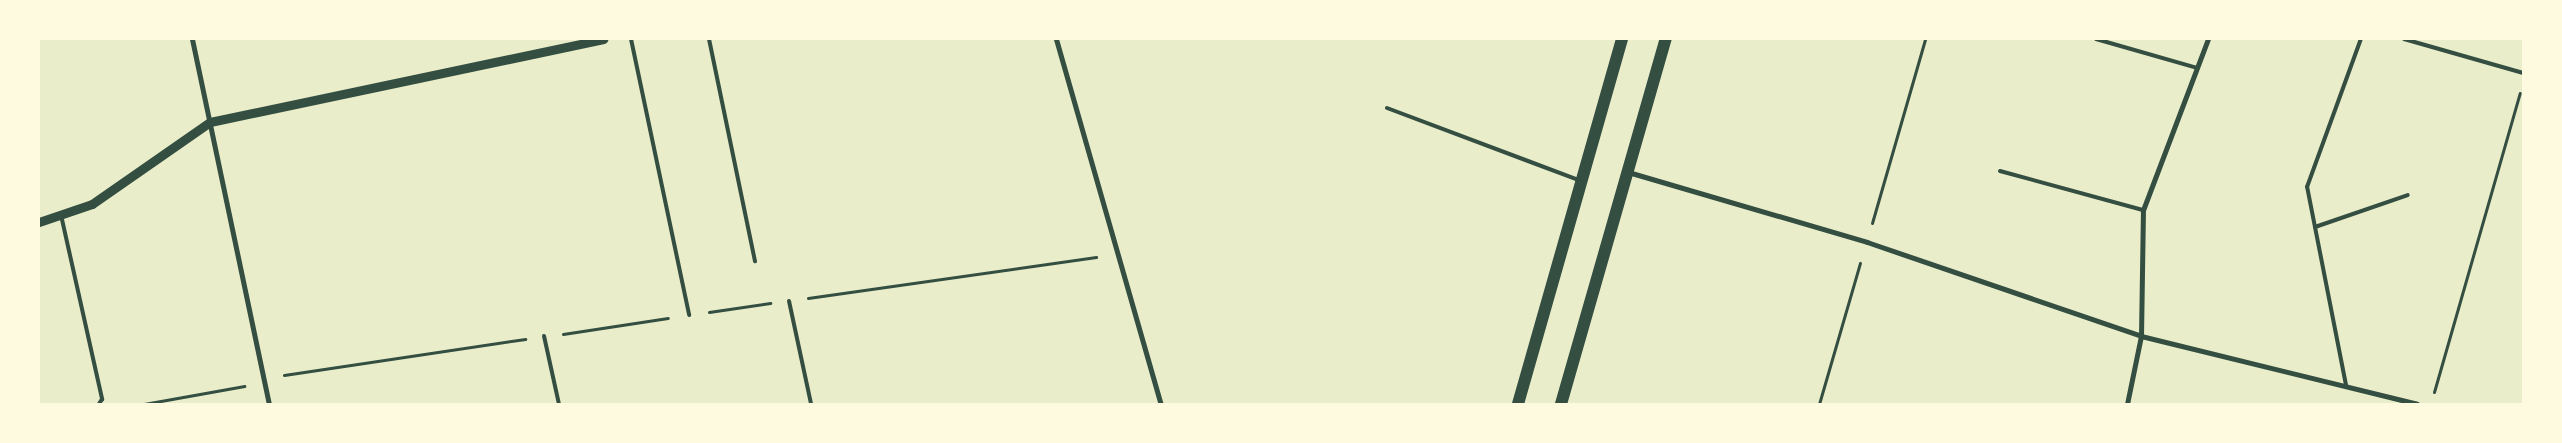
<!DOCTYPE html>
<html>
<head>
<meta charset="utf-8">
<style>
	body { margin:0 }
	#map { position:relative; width:2562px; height:443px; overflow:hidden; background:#e9edc9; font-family:"Libre Baskerville",serif }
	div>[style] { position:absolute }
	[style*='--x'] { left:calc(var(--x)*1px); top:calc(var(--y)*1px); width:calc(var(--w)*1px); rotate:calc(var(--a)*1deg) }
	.path>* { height:3px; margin:-1.5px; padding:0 1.5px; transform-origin:1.5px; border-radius:1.5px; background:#344e41 }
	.service>* { height:4px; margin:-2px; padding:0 2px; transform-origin:2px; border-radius:2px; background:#344e41 }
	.minor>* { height:5px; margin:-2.5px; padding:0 2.5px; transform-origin:2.5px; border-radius:2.5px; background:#344e41 }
	.tertiary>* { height:9px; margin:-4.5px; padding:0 4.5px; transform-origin:4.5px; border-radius:4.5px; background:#344e41 }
	.primary>* { height:12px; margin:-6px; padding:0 6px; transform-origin:6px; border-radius:6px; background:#344e41 }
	span { translate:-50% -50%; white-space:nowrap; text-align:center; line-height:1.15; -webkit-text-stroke:5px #fefae0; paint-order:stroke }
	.frame { position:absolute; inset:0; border:40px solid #fefae0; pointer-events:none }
</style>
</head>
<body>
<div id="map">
	<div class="path">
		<div style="--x:1872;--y:223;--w:191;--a:-73.9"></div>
		<div style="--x:808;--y:298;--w:291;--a:-8.1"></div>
		<div style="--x:709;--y:312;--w:62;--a:-8.4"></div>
		<div style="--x:563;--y:334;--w:106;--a:-8.7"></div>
		<div style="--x:284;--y:375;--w:244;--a:-8.5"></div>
		<div style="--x:2434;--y:392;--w:311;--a:-74"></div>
		<div style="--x:144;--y:404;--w:102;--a:-10.2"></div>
		<div style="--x:1819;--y:404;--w:147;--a:-73.8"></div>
	</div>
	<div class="service">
		<div style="--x:631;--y:39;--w:282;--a:78.1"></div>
		<div style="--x:709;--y:39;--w:227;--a:78.3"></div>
		<div style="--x:2096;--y:39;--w:105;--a:16"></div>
		<div style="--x:2404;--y:39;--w:124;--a:15.9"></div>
		<div style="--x:1387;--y:108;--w:205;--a:20.6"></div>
		<div style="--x:2000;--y:171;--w:148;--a:15.3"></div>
		<div style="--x:61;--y:215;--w:189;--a:77.4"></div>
		<div style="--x:102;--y:399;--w:6;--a:121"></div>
		<div style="--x:2315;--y:227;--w:98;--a:-19"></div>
		<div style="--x:789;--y:301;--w:105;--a:77.9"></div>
		<div style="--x:544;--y:336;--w:70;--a:77.6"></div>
		<div style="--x:2346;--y:385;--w:202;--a:-101.1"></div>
		<div style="--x:2307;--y:187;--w:158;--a:-70"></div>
	</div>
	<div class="minor">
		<div style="--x:192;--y:39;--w:373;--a:78.1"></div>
		<div style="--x:1056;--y:39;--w:380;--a:74"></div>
		<div style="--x:1628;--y:172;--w:249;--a:16.3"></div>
		<div style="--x:1867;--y:242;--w:290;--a:18.9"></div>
		<div style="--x:2141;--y:336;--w:284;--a:13.8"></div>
		<div style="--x:2127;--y:404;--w:69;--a:-78.4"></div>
		<div style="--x:2141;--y:336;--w:126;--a:-89.1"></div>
		<div style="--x:2143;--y:210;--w:183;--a:-69.2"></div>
	</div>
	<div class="tertiary">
		<div style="--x:39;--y:222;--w:56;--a:-18.8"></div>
		<div style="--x:92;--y:204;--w:144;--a:-34.8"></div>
		<div style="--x:210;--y:122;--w:402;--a:-11.9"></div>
	</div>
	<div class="primary">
		<div style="--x:1518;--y:404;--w:380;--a:-74.1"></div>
		<div style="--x:1561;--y:404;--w:380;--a:-74"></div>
	</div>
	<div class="frame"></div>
</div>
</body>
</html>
